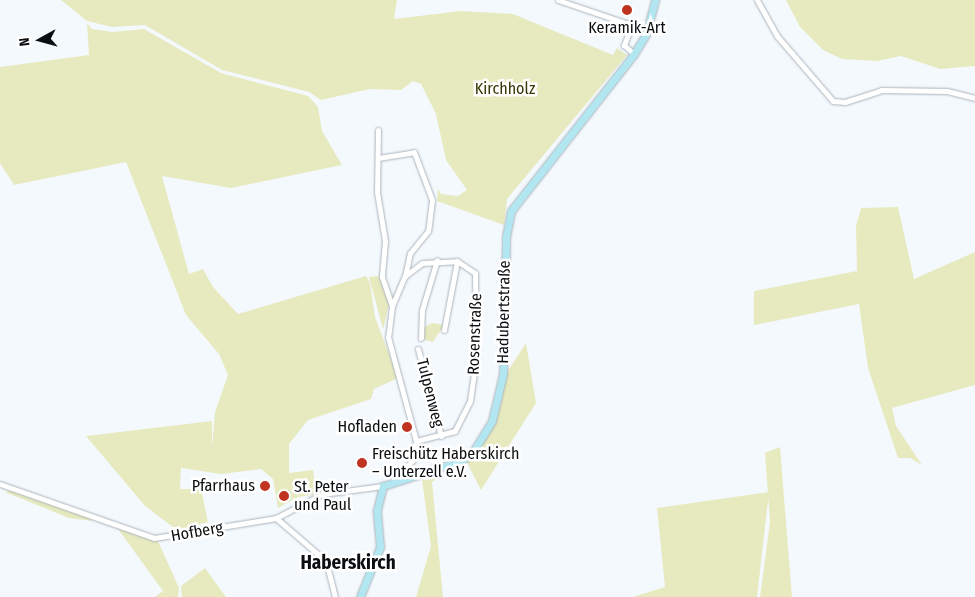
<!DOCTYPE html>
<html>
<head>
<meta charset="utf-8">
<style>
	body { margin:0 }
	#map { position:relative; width:975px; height:597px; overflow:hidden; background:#f4f9fe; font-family:"Fira Sans Condensed",sans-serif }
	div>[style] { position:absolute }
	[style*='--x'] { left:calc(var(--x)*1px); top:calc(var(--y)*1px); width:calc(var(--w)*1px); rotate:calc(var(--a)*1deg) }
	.green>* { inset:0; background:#e7eabf }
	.roads { filter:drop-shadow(0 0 1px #abb4bb) drop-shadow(0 0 1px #abb4bb) }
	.street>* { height:5px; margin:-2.5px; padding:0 2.5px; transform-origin:2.5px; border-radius:2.5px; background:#fff }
	.secondary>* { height:7px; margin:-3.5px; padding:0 3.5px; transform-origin:3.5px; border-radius:3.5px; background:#b2e7f1 }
	.dots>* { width:14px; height:14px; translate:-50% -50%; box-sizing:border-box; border:2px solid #fff; border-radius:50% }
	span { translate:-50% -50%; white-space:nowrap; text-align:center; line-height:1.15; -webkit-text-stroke:5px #fff; paint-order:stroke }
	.poi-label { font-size:16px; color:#0b0e10 }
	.right { translate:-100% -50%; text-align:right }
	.left { translate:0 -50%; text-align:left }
	.park-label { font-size:16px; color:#363604 }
	.street-label { font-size:16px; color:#0b0e10 }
	.quarter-label { font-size:19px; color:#0b0e10; font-weight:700 }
	.north { position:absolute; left:15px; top:15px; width:50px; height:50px; -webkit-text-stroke:4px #fff; paint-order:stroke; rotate:263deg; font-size:14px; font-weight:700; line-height:20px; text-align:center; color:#0b0e10 }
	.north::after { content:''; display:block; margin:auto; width:18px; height:22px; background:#0b0e10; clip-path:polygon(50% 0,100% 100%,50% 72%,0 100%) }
</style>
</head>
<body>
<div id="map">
	<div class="green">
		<div style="clip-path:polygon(61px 0,397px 0,394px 19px,461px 11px,513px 14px,613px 55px,617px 48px,627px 55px,507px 199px,504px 225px,437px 201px,438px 189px,441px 194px,458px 196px,467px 190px,446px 160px,436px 114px,421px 84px,413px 81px,401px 90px,370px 89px,321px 100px,309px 92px,222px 70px,145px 25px,112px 27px,87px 21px)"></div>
		<div style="clip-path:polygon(786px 0,975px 0,975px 66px,940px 69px,901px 56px,877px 61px,842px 59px,823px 50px,800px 27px)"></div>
		<div style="clip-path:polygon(87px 23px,92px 29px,112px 32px,144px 29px,221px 73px,308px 96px,318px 107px,322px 131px,342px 165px,231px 188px,162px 176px,189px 274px,203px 269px,213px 287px,238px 314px,366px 276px,370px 283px,375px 317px,398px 378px,374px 389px,371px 399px,308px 420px,289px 444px,289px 473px,313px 470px,317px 494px,298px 497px,278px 508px,273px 479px,261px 469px,221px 474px,181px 468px,180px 489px,201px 489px,208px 522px,177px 530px,145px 506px,86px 436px,212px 421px,212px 447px,215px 412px,228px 375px,219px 354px,186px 315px,126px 162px,14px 185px,0 163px,0 67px,89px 55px)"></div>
		<div style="clip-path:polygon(898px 207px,914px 279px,975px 252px,975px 385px,892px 408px,896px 426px,922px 465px,910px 458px,898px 458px,868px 368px,859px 304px,754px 325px,754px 291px,857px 271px,856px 226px,861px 208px)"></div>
		<div style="clip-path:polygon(379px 276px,389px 305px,383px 329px,369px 277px)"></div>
		<div style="clip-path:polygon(432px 323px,444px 325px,433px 342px,422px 339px,421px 329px)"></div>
		<div style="clip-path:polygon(526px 343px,536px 403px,481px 490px,466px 461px,483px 440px,506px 374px)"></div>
		<div style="clip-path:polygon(780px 447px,792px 597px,760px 597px,770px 522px,765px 453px)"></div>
		<div style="clip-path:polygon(438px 478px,432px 482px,443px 597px,416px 597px,431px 546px,422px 480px)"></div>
		<div style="clip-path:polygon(12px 490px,91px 519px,93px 521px,69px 518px,5px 492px)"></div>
		<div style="clip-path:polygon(769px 492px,757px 597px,633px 597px,665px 587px,657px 508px)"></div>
		<div style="clip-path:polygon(118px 529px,158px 541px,179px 588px,178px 597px,155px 597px,163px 591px)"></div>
		<div style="clip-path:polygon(205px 568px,226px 597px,182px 597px,181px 586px)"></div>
	</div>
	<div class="roads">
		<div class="street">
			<div style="--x:558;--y:0;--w:78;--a:18.7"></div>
			<div style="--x:632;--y:25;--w:22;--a:112"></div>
			<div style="--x:624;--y:45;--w:13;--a:42"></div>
			<div style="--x:757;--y:0;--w:41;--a:60.9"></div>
			<div style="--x:777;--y:36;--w:86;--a:49.3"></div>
			<div style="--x:833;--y:101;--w:12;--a:5"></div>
			<div style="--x:845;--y:102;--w:38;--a:-18"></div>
			<div style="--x:881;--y:90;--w:66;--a:0.9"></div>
			<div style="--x:947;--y:91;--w:29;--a:14"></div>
			<div style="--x:378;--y:130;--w:62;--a:90.9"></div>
			<div style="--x:377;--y:192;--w:50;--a:80.7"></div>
			<div style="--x:385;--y:241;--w:36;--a:95"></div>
			<div style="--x:382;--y:277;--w:31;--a:71"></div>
			<div style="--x:392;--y:306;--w:31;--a:97"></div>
			<div style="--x:388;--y:337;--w:108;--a:74.9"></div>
			<div style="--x:416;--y:441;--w:19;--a:99"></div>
			<div style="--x:413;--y:460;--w:28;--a:134"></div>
			<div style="--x:378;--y:158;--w:36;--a:-9"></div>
			<div style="--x:414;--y:152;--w:51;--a:69.4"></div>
			<div style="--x:432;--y:200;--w:31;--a:97"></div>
			<div style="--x:428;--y:231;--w:28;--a:129"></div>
			<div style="--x:410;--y:253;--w:24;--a:102"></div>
			<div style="--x:392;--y:306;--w:33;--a:-67"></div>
			<div style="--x:405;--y:276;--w:21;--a:-37"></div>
			<div style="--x:422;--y:263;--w:35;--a:-3"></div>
			<div style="--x:457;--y:261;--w:22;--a:34"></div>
			<div style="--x:475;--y:273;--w:86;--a:89.3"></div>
			<div style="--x:476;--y:359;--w:42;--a:98.1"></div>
			<div style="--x:470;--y:401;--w:34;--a:117"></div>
			<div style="--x:455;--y:431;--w:40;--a:165.6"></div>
			<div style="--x:444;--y:330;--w:70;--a:-79.3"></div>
			<div style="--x:421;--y:338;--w:28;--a:-88"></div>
			<div style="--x:422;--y:310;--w:52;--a:-73.3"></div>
			<div style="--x:418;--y:349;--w:90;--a:75.2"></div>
			<div style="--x:0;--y:484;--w:163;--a:19.3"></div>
			<div style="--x:154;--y:538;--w:124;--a:-9.3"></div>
			<div style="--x:276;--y:518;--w:52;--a:-27.6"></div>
			<div style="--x:322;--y:494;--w:62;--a:-7.5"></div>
			<div style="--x:276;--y:518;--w:66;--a:40.7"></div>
			<div style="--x:326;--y:561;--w:37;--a:76"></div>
		</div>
		<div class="secondary">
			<div style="--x:360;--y:597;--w:54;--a:-68.2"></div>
			<div style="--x:380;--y:547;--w:37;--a:-95"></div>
			<div style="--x:377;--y:510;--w:25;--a:-76"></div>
			<div style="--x:383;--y:486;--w:82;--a:-17.8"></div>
			<div style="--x:461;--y:461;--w:17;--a:-40"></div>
			<div style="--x:474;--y:450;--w:34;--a:-58"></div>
			<div style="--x:492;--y:421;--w:48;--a:-76.8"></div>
			<div style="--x:503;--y:374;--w:137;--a:-88.7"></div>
			<div style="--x:506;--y:237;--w:26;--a:-79"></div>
			<div style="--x:511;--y:211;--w:199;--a:-51.9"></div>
			<div style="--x:634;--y:54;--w:23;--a:-59"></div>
			<div style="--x:646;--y:34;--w:35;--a:-75"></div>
		</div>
	</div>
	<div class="dots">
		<div style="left:627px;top:10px;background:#bf3320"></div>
		<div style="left:407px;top:427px;background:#bf3320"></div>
		<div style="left:362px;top:463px;background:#bf3320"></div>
		<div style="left:265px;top:486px;background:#bf3320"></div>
		<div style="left:284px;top:496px;background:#bf3320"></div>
	</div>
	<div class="poi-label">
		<span style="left:627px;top:28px">Keramik-Art</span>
		<span class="right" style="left:397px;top:427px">Hofladen</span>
		<span class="left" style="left:372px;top:463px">Freischütz Haberskirch<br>– Unterzell e.V.</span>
		<span class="right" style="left:255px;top:486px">Pfarrhaus</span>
		<span class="left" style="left:294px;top:496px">St. Peter<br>und Paul</span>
	</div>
	<div class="park-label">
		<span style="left:505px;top:89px">Kirchholz</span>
	</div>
	<div class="street-label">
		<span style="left:504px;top:312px;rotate:-89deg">Hadubertstraße</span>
		<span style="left:475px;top:334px;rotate:-88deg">Rosenstraße</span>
		<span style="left:430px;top:393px;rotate:76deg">Tulpenweg</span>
		<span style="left:197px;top:532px;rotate:-10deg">Hofberg</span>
	</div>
	<div class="quarter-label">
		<span style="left:348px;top:563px">Haberskirch</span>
	</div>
	<div class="north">N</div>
</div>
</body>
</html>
